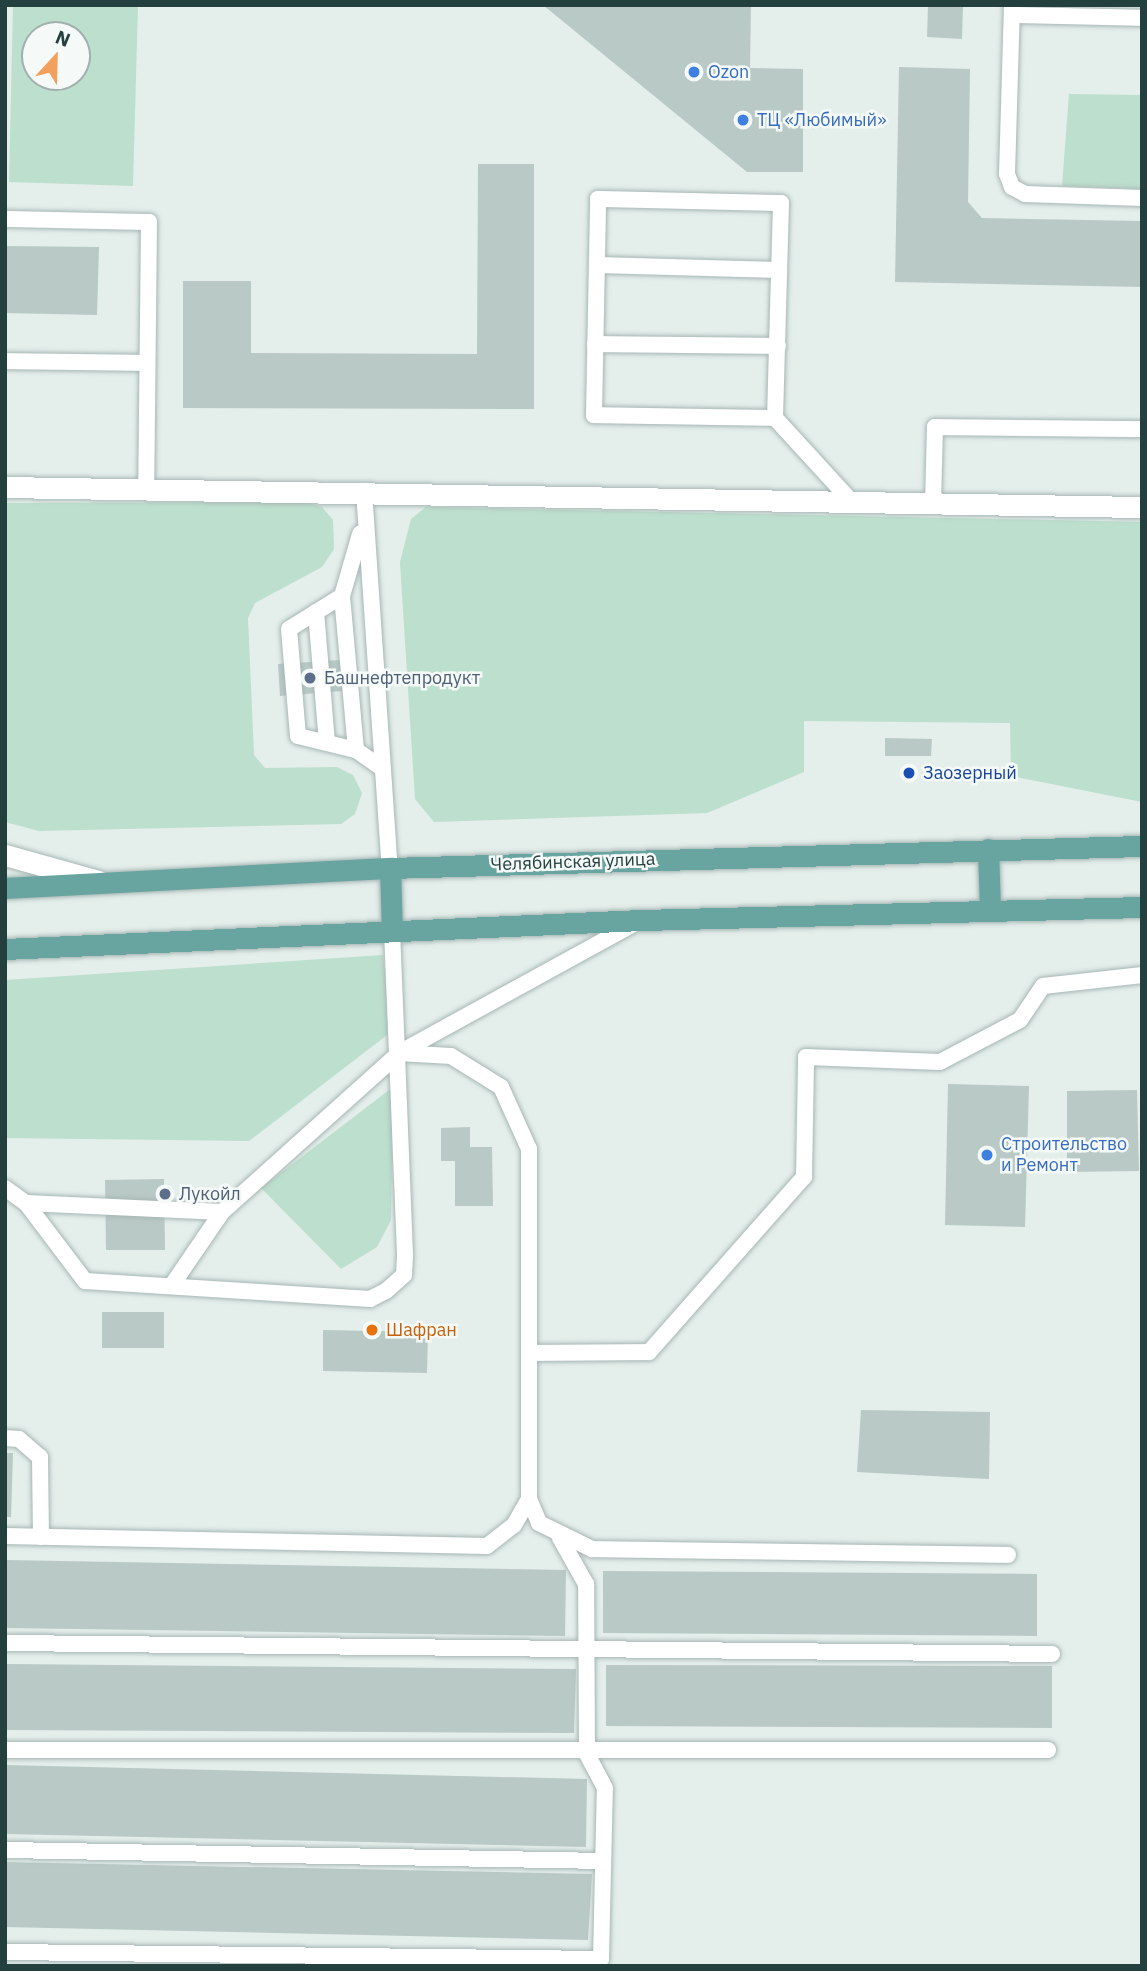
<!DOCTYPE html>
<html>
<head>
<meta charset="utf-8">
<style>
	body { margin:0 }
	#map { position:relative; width:1147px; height:1971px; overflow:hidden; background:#e4eeeb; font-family:"IBM Plex Sans",sans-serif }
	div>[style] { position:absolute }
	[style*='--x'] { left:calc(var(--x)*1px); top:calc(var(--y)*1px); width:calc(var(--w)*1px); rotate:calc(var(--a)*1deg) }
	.green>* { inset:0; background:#bddfcd }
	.building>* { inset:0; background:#b9c9c5 }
	.roads { filter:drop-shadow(0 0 2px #a6b6b4) drop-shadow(0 0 2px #a6b6b4) }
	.lane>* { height:16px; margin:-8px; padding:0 8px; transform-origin:8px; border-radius:8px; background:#fff }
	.street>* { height:21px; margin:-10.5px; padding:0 10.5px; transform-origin:10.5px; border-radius:10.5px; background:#fff }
	.secondary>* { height:21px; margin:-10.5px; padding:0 10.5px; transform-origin:10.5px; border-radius:10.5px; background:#fff }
	.primary>* { height:21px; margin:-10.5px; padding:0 10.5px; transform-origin:10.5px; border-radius:10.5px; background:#68a4a0 }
	.dots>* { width:19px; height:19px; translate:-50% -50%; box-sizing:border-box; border:4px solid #f5faf8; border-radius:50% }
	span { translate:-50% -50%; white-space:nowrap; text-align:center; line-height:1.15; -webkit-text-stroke:5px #f5faf8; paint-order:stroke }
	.shop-label { font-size:18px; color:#366cbe }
	.left { translate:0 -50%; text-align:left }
	.service-label { font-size:18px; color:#4e5e75 }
	.transit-label { font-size:18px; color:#164399 }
	.street-label { font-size:18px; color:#23403e }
	.food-label { font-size:18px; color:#c56008 }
	.frame { position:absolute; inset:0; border:7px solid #23403e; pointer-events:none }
	.north { position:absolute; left:21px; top:21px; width:70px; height:70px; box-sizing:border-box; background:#f5faf8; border:2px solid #a1b0ae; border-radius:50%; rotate:22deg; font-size:19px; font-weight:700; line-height:28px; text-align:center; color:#23403e }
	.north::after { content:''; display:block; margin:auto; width:24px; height:32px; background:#f39f5d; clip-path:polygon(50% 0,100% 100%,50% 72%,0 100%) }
</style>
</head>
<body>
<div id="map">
	<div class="green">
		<div style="clip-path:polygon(evenodd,13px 5px,138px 5px,133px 186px,9px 182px,13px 5px,35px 35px,77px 35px,77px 77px,35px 77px,35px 35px)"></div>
		<div style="clip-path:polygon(1069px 94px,1142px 95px,1142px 189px,1062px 186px)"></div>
		<div style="clip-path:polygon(305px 502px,322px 507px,333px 520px,334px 549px,322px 567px,255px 603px,248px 618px,254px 755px,265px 768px,337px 767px,353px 775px,362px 793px,355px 814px,341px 824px,39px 831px,5px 822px,5px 503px)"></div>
		<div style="clip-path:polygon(426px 507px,1142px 522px,1142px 802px,1011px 776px,1010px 723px,804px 721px,804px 772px,707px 813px,434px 822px,415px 799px,400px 562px,411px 519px)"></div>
		<div style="clip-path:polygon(383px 955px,391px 1032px,249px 1141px,5px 1138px,5px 980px)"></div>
		<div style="clip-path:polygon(393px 1087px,391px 1220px,377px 1247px,341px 1269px,261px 1188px)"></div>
	</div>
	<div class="building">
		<div style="clip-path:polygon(543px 5px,751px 5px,750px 68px,803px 69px,803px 172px,747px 172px)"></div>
		<div style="clip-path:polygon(928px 5px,963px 5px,962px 39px,927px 37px)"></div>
		<div style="clip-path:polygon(899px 67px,970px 69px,968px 202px,982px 218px,1142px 221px,1142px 287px,895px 282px)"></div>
		<div style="clip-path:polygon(478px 164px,534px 164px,534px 409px,183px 408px,183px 281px,251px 281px,251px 353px,477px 354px)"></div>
		<div style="clip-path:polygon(5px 246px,99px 247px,97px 315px,5px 313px)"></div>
		<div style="clip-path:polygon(340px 660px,342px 691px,280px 696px,278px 664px)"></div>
		<div style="clip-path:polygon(885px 738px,932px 739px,931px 756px,885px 756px)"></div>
		<div style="clip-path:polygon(948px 1084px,1029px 1086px,1025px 1227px,945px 1225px)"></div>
		<div style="clip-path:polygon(1137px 1090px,1139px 1171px,1067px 1172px,1067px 1091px)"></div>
		<div style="clip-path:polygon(470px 1127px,470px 1147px,492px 1147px,493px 1206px,455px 1206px,455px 1161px,441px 1161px,441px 1128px)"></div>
		<div style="clip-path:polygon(164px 1179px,165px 1250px,106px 1250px,105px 1180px)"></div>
		<div style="clip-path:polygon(102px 1312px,164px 1312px,164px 1348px,102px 1348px)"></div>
		<div style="clip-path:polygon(323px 1330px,428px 1332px,427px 1373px,323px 1371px)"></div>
		<div style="clip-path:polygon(861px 1410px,990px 1412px,989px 1479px,857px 1472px)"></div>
		<div style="clip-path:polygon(5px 1453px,13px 1453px,11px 1517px,5px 1517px)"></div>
		<div style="clip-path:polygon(5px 1560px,566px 1570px,565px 1636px,5px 1628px)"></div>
		<div style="clip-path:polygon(603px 1571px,1037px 1574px,1037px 1636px,603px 1633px)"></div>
		<div style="clip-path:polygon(5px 1664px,576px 1669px,574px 1733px,5px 1730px)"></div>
		<div style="clip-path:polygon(606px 1665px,1052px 1666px,1052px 1728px,606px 1726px)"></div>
		<div style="clip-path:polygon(5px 1765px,587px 1779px,586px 1847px,5px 1834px)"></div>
		<div style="clip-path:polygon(5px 1862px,592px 1874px,588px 1940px,5px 1927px)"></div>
	</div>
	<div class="roads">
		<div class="lane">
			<div style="--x:1012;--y:5;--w:169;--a:91.7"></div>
			<div style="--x:1007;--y:174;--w:14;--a:69"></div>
			<div style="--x:1012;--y:187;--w:15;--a:28"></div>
			<div style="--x:1025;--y:194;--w:117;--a:2"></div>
			<div style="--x:1013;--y:15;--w:129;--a:1.3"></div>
			<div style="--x:5;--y:219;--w:144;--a:1.2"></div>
			<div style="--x:149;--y:222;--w:265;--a:90.6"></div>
			<div style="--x:597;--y:265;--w:182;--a:1.6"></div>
			<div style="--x:595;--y:344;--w:183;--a:0.6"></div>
			<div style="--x:5;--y:361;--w:142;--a:0.8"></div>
			<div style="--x:775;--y:418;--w:181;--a:-179.1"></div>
			<div style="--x:594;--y:415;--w:216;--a:-88.9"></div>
			<div style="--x:598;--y:199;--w:183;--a:1.3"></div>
			<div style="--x:781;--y:203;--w:215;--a:91.6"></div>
			<div style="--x:775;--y:418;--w:113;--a:47.5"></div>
			<div style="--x:364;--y:491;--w:378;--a:86.1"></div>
			<div style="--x:933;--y:503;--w:76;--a:-88.5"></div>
			<div style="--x:935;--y:427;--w:207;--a:0.6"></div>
			<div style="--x:342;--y:596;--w:62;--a:148.1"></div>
			<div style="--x:289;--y:629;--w:107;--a:85.2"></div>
			<div style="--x:298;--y:736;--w:60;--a:13.6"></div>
			<div style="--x:356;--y:750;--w:33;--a:35"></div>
			<div style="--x:316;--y:612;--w:130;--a:85.2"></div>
			<div style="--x:356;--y:750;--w:155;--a:-95.2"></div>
			<div style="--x:342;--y:596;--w:65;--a:-73.8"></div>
			<div style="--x:399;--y:1053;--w:52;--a:3.3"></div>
			<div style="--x:451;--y:1056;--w:59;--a:31.8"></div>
			<div style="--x:501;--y:1087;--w:68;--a:65.7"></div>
			<div style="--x:529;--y:1149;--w:350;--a:90"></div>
			<div style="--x:529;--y:1499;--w:26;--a:67"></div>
			<div style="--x:539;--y:1523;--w:59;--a:26.1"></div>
			<div style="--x:592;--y:1549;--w:416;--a:0.8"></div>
			<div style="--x:5;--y:1188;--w:26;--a:36"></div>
			<div style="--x:26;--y:1203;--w:98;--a:52.9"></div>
			<div style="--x:85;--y:1281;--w:286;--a:3.6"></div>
			<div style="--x:370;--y:1299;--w:18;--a:-27"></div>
			<div style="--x:386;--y:1291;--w:24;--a:-42"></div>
			<div style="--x:404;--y:1275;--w:21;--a:-87"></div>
			<div style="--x:405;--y:1254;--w:324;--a:-92.3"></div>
			<div style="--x:26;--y:1203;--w:196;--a:2.6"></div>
			<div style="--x:172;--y:1285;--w:88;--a:-55.6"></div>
			<div style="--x:222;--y:1212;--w:238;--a:-41.9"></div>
			<div style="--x:399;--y:1053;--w:272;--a:-28.8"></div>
			<div style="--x:532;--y:1353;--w:117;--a:-0.5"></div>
			<div style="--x:649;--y:1352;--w:234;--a:-48.5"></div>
			<div style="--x:804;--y:1177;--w:120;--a:-89"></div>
			<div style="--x:806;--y:1057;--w:134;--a:2.1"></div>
			<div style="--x:940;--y:1062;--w:90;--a:-27.7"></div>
			<div style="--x:1020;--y:1020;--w:41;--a:-55.9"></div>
			<div style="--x:1043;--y:986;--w:100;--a:-6.3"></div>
			<div style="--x:5;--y:1438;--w:14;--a:4"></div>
			<div style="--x:19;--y:1439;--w:28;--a:41"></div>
			<div style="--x:40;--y:1457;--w:80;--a:89.3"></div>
			<div style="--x:5;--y:1536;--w:482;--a:1.2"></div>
			<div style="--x:487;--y:1546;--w:34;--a:-38"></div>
			<div style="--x:514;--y:1525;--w:30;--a:-60"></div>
			<div style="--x:5;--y:1643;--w:1047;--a:0.6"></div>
			<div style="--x:5;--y:1750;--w:1043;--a:0"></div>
			<div style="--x:5;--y:1850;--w:598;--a:1.05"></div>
			<div style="--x:5;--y:1952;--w:596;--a:0.67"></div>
			<div style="--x:601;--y:1959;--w:171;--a:-88.7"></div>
			<div style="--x:605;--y:1788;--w:38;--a:-118"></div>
			<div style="--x:587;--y:1754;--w:170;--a:-90.3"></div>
			<div style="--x:586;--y:1584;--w:53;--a:-119.5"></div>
		</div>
		<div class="street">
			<div style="--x:5;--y:487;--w:1137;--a:1.01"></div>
		</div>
		<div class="secondary">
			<div style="--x:5;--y:855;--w:97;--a:15.6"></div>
		</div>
		<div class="primary">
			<div style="--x:988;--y:849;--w:61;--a:88.1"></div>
			<div style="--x:390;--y:868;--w:62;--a:88.2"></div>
			<div style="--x:5;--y:888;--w:386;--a:-3"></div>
			<div style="--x:390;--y:868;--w:752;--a:-1.68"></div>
			<div style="--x:5;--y:949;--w:638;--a:-2.61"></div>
			<div style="--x:642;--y:920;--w:500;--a:-1.49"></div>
		</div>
	</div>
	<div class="dots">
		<div style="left:694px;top:72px;background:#3f7fe0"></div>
		<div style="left:743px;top:120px;background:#3f7fe0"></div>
		<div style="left:310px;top:678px;background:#5c6f8a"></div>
		<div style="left:909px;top:773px;background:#1a4fb4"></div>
		<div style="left:987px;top:1155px;background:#3f7fe0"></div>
		<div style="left:165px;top:1194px;background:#5c6f8a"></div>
		<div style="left:372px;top:1330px;background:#e8710a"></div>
	</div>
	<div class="shop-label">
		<span class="left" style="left:708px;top:72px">Ozon</span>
		<span class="left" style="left:757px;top:120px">ТЦ «Любимый»</span>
		<span class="left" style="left:1001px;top:1155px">Строительство<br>и Ремонт</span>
	</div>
	<div class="service-label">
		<span class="left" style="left:324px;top:678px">Башнефтепродукт</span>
		<span class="left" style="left:179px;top:1194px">Лукойл</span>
	</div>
	<div class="transit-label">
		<span class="left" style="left:923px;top:773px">Заозерный</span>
	</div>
	<div class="street-label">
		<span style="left:573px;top:862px;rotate:-2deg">Челябинская улица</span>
	</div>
	<div class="food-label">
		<span class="left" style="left:386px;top:1330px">Шафран</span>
	</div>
	<div class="frame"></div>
	<div class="north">N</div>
</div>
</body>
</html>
